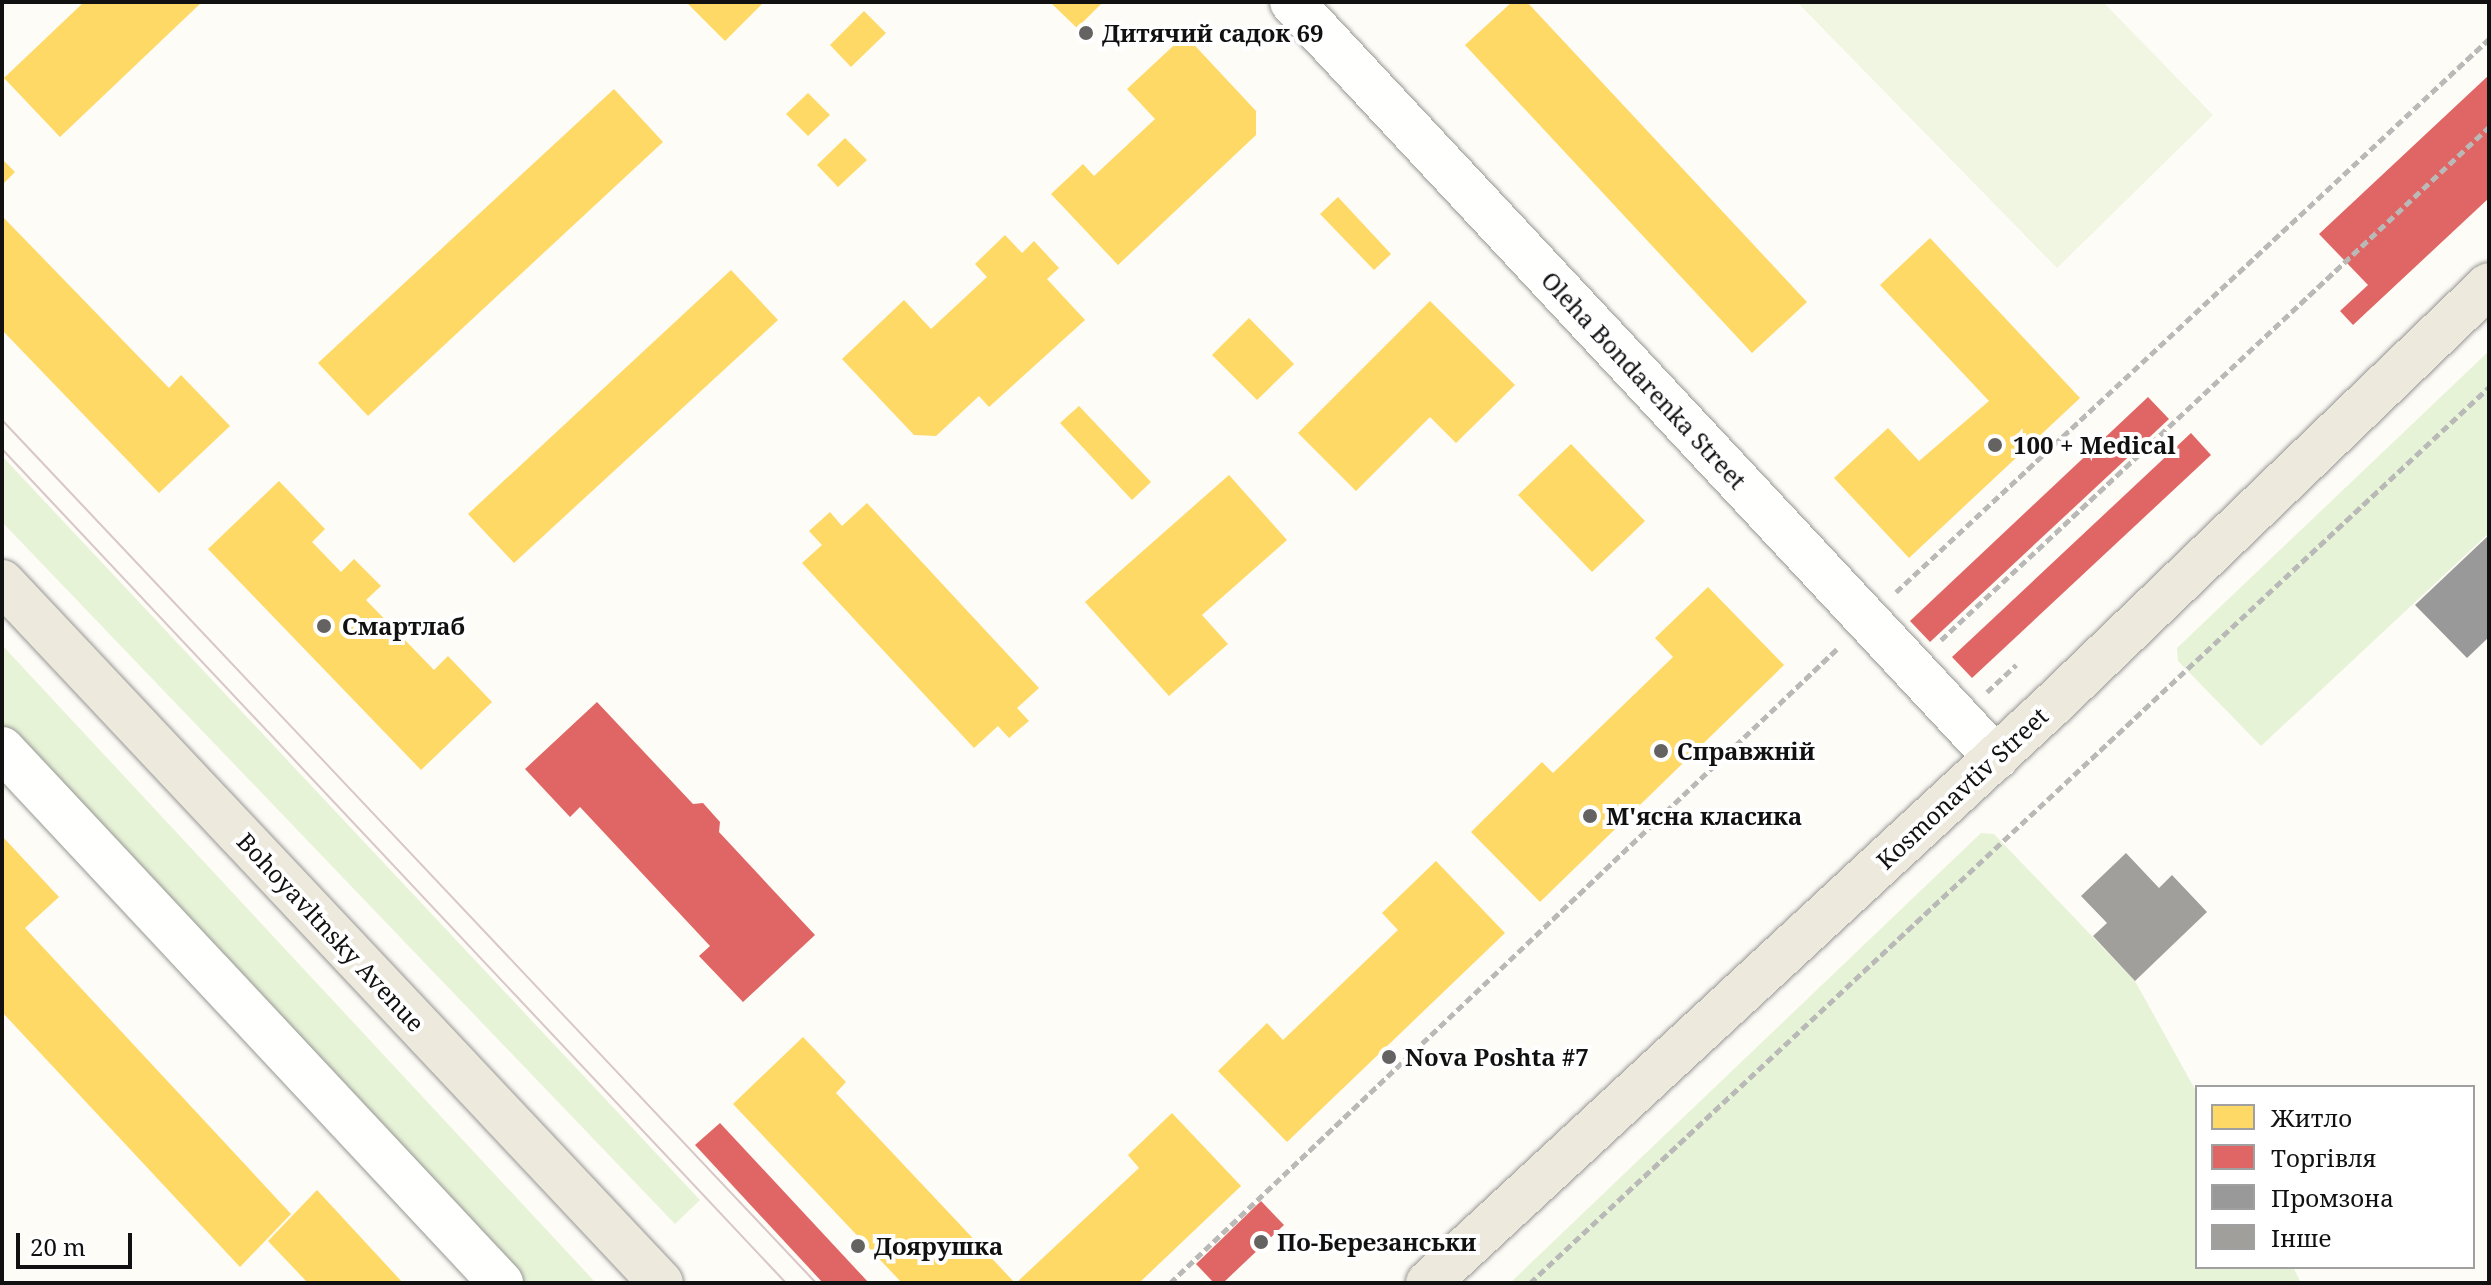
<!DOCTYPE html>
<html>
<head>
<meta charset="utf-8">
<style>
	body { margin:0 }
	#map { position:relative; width:2491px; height:1285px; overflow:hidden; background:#fdfcf7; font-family:"Noto Serif",serif }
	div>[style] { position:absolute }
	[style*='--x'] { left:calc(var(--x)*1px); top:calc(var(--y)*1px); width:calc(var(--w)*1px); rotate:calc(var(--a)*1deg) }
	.green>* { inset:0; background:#e7f3d7 }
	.pitch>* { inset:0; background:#f0f6e1 }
	.homes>* { inset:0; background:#ffd966 }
	.shops>* { inset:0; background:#e06666 }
	.industry>* { inset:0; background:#999 }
	.building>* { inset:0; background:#a19f9c }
	.path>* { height:5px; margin-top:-2.5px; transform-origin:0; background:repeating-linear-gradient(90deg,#b9b9b8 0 8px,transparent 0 12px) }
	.roads { filter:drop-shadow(0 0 2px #979795) drop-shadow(0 0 2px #979795) }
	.minor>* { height:44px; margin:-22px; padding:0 22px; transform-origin:22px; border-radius:22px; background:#fffffe }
	.major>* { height:44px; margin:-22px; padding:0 22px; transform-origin:22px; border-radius:22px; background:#ede9dc }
	.tram>* { height:2px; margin:-1px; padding:0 1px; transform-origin:1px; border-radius:1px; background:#d9c6c7 }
	.dots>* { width:22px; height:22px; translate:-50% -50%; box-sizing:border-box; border:4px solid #fff; border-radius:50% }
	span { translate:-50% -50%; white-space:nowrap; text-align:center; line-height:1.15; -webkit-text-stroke:8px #fff; paint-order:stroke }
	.poi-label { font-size:24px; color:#111; font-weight:700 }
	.left { translate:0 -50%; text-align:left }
	.street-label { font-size:24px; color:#111 }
	.frame { position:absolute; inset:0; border:4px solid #111; pointer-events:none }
	.legend { position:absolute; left:2195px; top:1085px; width:280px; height:184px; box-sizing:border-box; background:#fff; border:2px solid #a0a0a0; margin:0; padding:10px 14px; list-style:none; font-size:24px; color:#111 }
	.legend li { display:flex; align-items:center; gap:16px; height:40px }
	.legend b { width:40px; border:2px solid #a0a0a0 }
	.scale { position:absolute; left:16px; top:1233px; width:116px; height:36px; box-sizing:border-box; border:4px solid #111; border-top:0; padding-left:10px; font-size:24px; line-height:28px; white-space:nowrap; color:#111; -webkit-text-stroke:6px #fff; paint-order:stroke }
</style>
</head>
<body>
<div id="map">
	<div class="green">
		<div style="clip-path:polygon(2489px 351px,2489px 533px,2261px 746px,2178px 661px,2177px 648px)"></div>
		<div style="clip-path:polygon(2px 456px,700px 1200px,675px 1224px,2px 522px)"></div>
		<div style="clip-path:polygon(2px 645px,596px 1283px,521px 1283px,2px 728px)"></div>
		<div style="clip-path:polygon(1981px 833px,1994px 834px,2135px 981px,2197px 1093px,2197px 1267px,2293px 1267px,2301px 1283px,1510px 1283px)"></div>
	</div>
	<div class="pitch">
		<div style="clip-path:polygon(1797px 2px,2103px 2px,2213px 115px,2057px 268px)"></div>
	</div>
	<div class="homes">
		<div style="clip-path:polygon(84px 2px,202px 2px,60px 137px,4px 78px)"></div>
		<div style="clip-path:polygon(686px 2px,764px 2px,725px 41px)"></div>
		<div style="clip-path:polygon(1050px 2px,1103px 2px,1077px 28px)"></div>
		<div style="clip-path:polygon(1512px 2px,1527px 2px,1807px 302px,1752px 353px,1465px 45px)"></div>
		<div style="clip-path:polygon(864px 11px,886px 33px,851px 67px,830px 45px)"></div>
		<div style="clip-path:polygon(1185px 35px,1256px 111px,1256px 135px,1118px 265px,1051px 194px,1083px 164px,1094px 176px,1155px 119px,1127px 89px)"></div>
		<div style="clip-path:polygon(614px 89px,663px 142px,368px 416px,318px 363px)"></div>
		<div style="clip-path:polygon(808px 93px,830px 115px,808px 136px,786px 114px)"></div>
		<div style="clip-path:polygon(845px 138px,867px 160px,838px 187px,817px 165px)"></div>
		<div style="clip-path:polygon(2px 159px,15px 172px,2px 185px)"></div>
		<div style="clip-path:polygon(1338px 197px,1391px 254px,1374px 270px,1320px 214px)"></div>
		<div style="clip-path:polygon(2px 216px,169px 388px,181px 375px,230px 426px,159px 493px,2px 330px)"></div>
		<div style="clip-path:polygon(1005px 235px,1022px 253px,1034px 241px,1059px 268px,1047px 279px,1085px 320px,989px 407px,979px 396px,936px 436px,914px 435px,842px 359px,904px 300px,931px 329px,987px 277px,975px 264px)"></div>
		<div style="clip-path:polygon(1930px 238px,2080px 398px,1909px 558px,1834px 478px,1888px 428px,1919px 461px,1989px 401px,1880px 285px)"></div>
		<div style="clip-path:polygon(731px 270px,778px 320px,514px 563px,468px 514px)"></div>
		<div style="clip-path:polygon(1430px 301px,1515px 385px,1456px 443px,1430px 417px,1356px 491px,1298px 433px)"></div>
		<div style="clip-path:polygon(1249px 318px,1294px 364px,1257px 400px,1212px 355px)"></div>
		<div style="clip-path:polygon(1079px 406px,1151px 482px,1132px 500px,1060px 423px)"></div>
		<div style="clip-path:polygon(1571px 444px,1645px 521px,1592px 572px,1518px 495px)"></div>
		<div style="clip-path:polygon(1229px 475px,1287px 540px,1202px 615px,1228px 644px,1169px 696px,1085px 602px)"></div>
		<div style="clip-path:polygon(279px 481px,325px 529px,312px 542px,341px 572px,354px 559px,381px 586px,366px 600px,434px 670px,448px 656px,492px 702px,421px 770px,208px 549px)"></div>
		<div style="clip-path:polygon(867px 503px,1039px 688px,1017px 708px,1029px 721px,1009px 738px,998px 726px,974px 748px,802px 563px,822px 545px,809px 531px,830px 512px,842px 526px)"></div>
		<div style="clip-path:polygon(1708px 587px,1784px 665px,1540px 902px,1471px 832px,1542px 762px,1553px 773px,1673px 657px,1655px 638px)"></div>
		<div style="clip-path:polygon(2px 836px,59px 897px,25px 928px,291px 1214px,240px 1267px,2px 1012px)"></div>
		<div style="clip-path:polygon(1436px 861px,1505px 933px,1287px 1142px,1218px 1071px,1267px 1023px,1283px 1040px,1398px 930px,1382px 913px)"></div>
		<div style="clip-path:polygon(803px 1037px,846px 1082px,836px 1093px,1015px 1283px,902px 1283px,733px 1104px)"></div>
		<div style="clip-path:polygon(1172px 1113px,1241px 1186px,1139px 1283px,1016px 1283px,1139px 1168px,1128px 1155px)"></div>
		<div style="clip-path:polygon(317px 1190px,403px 1283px,308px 1283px,268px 1241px)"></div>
	</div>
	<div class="shops">
		<div style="clip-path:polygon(2489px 75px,2489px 198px,2353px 325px,2340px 311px,2368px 285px,2319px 234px)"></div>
		<div style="clip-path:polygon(2148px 397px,2169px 419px,1930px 642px,1910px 621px)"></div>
		<div style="clip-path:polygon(2191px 433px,2211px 455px,1972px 678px,1952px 657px)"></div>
		<div style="clip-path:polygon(597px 702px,693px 804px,703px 803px,720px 822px,719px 832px,815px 935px,743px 1002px,699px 956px,710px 946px,580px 807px,570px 817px,525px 769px)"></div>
		<div style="clip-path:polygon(720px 1123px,869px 1283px,823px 1283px,695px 1145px)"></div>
		<div style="clip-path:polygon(1261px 1201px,1284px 1225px,1223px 1283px,1214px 1283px,1196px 1264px)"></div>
	</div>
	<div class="industry">
		<div style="clip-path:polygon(2489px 535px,2489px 637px,2467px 658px,2415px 605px)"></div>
	</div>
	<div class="building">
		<div style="clip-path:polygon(2126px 853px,2159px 888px,2172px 875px,2207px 912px,2135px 981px,2093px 936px,2107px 923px,2081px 896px)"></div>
	</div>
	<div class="path">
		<div style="--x:1896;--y:592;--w:811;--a:-43"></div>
		<div style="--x:1941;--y:640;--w:751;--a:-43.11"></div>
		<div style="--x:1987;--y:692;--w:40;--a:-43"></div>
		<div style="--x:1170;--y:1283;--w:920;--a:-43.55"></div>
		<div style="--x:1530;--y:1283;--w:1312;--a:-43.05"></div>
	</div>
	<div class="roads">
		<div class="minor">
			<div style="--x:1292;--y:2;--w:1033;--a:47.04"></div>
			<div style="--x:2;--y:749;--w:731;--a:46.94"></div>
		</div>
		<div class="major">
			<div style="--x:2;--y:582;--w:962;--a:46.77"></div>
			<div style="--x:1428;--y:1283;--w:851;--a:-42.81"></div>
			<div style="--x:2052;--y:705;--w:606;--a:-43.86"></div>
		</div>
	</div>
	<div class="tram">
		<div style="--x:2;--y:420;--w:1186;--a:46.67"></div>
		<div style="--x:2;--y:449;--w:1145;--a:46.77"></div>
	</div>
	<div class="dots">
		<div style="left:1086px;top:33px;background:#646362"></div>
		<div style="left:1995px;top:445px;background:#646362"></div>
		<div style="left:324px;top:626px;background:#646362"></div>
		<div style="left:1661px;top:751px;background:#646362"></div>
		<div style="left:1590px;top:816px;background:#646362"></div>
		<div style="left:1389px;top:1057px;background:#646362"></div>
		<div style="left:1261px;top:1242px;background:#646362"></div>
		<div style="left:858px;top:1246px;background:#646362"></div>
	</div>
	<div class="poi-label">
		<span class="left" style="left:1102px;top:33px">Дитячий садок 69</span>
		<span class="left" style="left:2013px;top:445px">100 + Medical</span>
		<span class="left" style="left:342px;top:626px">Смартлаб</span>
		<span class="left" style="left:1677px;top:751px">Справжній</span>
		<span class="left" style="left:1606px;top:816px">М'ясна класика</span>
		<span class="left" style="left:1405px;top:1057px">Nova Poshta #7</span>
		<span class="left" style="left:1277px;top:1242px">По-Березанськи</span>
		<span class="left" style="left:874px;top:1246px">Доярушка</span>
	</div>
	<div class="street-label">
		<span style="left:1644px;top:380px;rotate:47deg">Oleha Bondarenka Street</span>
		<span style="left:1962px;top:788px;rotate:-43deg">Kosmonavtiv Street</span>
		<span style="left:331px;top:932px;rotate:47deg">Bohoyavltnsky Avenue</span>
	</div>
	<div class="frame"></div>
	<ul class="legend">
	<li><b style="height:22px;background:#ffd966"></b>Житло</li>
	<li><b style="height:22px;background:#e06666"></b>Торгівля</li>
	<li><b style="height:22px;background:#999"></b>Промзона</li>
	<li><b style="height:22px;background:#a19f9c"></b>Інше</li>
	</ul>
	<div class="scale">20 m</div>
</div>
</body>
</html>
